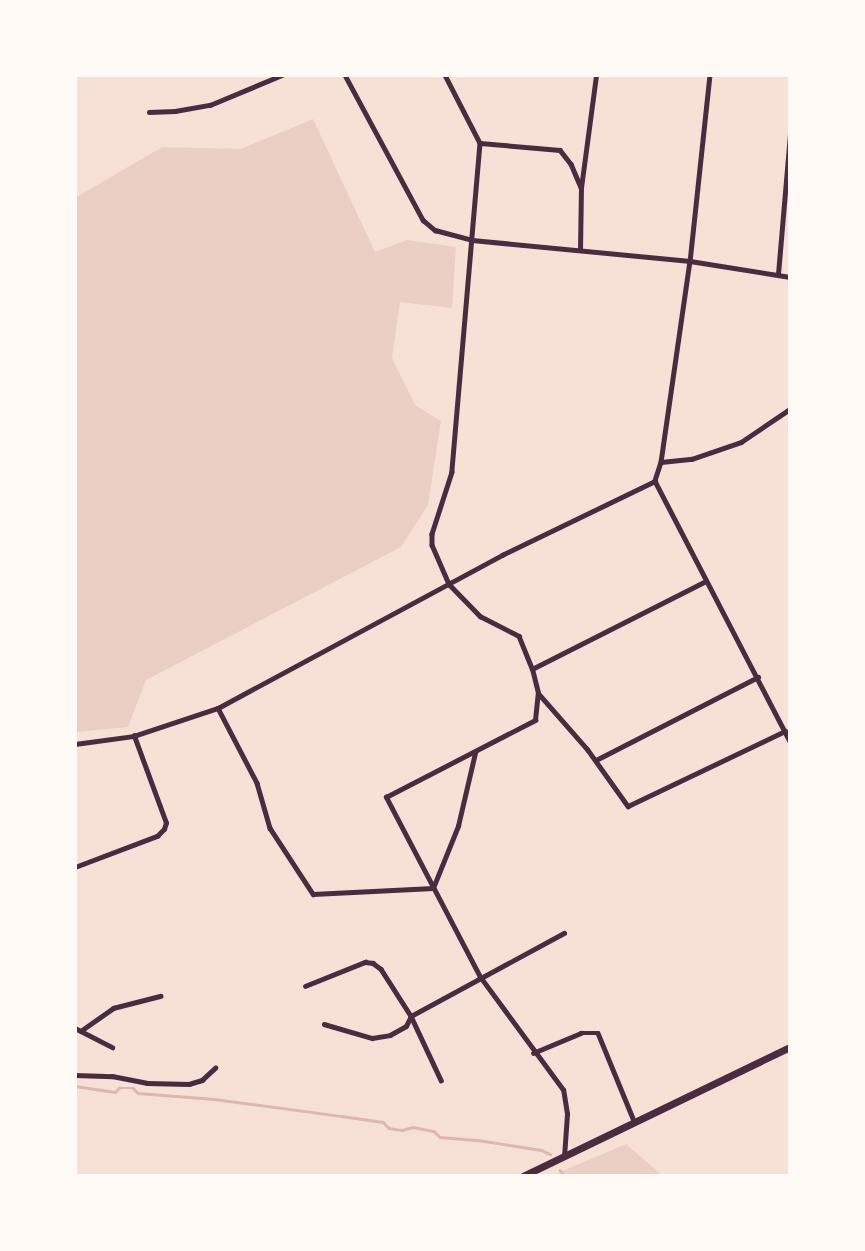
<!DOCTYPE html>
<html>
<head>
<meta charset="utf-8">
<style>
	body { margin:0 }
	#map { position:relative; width:865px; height:1251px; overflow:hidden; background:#f7e1d7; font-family:Cabin,sans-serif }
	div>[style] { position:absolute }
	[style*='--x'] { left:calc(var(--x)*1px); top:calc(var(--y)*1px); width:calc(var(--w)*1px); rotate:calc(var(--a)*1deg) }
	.green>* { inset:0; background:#ebcfc5 }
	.stream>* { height:2.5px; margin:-1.25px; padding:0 1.25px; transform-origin:1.25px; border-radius:1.25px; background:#dcb8b0 }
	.minor>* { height:4.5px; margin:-2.25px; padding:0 2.25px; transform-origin:2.25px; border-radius:2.25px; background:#4a2c40 }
	.secondary>* { height:7px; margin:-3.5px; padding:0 3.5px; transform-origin:3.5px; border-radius:3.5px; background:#4a2c40 }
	span { translate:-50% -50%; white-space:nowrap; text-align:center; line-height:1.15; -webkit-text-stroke:6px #fffaf5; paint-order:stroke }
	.frame { position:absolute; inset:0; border:77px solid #fffaf5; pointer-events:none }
</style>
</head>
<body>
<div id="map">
	<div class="green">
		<div style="clip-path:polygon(313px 119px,375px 252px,407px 240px,456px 247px,452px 308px,400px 302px,392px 358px,415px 405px,441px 421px,428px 505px,401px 547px,146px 680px,128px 727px,75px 732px,75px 198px,162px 147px,241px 149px)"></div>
		<div style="clip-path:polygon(626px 1144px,663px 1176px,551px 1176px)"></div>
	</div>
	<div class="stream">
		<div style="--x:75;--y:1086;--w:40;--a:8.5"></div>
		<div style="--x:115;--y:1092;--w:6;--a:-45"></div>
		<div style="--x:119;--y:1088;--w:14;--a:0"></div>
		<div style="--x:133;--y:1088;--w:7;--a:45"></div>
		<div style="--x:138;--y:1093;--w:76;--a:4.5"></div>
		<div style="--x:214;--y:1099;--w:129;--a:7.6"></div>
		<div style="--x:342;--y:1116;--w:41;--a:8.3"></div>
		<div style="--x:383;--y:1122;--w:8;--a:45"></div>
		<div style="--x:389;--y:1128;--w:13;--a:9"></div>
		<div style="--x:402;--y:1130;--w:11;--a:-15"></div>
		<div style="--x:413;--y:1127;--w:21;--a:11"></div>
		<div style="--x:434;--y:1131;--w:8;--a:45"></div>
		<div style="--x:440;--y:1137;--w:38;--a:5"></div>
		<div style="--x:478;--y:1140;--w:64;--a:9"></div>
		<div style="--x:541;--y:1150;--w:10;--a:24"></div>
		<div style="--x:560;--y:1170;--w:8;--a:50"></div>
	</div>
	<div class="minor">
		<div style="--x:345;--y:75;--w:165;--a:61.7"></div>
		<div style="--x:423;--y:220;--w:16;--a:40"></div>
		<div style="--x:435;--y:230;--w:38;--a:15"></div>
		<div style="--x:472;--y:240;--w:219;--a:5.5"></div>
		<div style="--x:690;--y:261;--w:101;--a:9.1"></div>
		<div style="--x:445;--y:75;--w:76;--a:62.8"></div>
		<div style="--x:480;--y:143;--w:330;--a:94.9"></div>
		<div style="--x:452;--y:472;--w:65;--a:107.9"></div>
		<div style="--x:432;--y:534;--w:11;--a:90"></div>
		<div style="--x:432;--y:545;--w:43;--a:66.4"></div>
		<div style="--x:449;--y:584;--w:45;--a:45.9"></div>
		<div style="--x:480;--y:616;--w:44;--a:27.1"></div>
		<div style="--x:519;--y:636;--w:35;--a:68"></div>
		<div style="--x:710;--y:75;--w:187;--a:96.1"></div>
		<div style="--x:690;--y:261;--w:203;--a:98.2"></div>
		<div style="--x:661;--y:462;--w:20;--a:108"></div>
		<div style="--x:655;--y:481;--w:293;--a:62.6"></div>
		<div style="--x:149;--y:112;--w:26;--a:-2"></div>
		<div style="--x:175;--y:111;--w:36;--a:-10"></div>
		<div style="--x:210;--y:105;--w:78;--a:-22.6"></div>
		<div style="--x:480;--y:143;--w:80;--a:5"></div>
		<div style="--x:560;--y:150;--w:18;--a:52"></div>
		<div style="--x:571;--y:164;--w:25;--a:67"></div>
		<div style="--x:580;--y:250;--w:62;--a:-89.1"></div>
		<div style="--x:581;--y:188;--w:114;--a:-82.4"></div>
		<div style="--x:778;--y:274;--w:140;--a:-85.1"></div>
		<div style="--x:661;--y:462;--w:31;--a:-6"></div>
		<div style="--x:692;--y:459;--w:52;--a:-19.1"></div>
		<div style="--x:741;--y:442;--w:59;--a:-34"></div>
		<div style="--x:539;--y:694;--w:74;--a:48.8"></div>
		<div style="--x:588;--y:750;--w:69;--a:54.5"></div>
		<div style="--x:628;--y:806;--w:174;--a:-25.5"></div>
		<div style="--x:218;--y:708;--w:85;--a:62.5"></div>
		<div style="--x:257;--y:783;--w:47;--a:73.9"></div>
		<div style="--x:270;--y:828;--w:79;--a:56.9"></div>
		<div style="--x:313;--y:894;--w:120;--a:-2.9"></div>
		<div style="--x:433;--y:888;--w:67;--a:-68"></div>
		<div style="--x:458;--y:826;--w:75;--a:-76.9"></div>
		<div style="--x:75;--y:744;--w:60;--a:-7.7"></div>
		<div style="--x:134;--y:736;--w:89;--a:-18.4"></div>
		<div style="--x:218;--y:708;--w:323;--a:-28.3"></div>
		<div style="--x:502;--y:555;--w:170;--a:-25.8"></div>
		<div style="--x:596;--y:760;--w:182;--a:-27.1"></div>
		<div style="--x:75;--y:867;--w:88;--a:-20.7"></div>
		<div style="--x:157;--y:836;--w:10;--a:-45"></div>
		<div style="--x:164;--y:829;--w:6;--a:-72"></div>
		<div style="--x:166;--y:823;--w:93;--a:-110.2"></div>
		<div style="--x:305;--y:986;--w:65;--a:-21.8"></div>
		<div style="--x:365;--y:962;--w:8;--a:7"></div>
		<div style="--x:373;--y:963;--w:10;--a:37"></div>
		<div style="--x:381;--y:969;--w:56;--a:57.4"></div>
		<div style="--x:411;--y:1016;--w:71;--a:64.9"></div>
		<div style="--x:324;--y:1024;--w:50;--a:16.3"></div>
		<div style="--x:372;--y:1038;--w:18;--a:-9"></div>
		<div style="--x:390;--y:1035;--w:18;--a:-29"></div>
		<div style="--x:406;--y:1026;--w:11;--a:-63"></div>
		<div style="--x:411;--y:1016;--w:174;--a:-28.5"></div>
		<div style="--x:75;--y:1028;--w:42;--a:27.2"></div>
		<div style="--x:82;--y:1030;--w:38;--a:-35"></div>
		<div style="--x:113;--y:1008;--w:49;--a:-14.3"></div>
		<div style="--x:533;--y:1053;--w:52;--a:-22.6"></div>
		<div style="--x:581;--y:1033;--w:17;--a:0"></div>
		<div style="--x:598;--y:1033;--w:97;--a:67.7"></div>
		<div style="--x:75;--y:1075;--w:37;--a:2"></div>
		<div style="--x:112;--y:1076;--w:36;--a:11"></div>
		<div style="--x:147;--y:1083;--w:42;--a:1.4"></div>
		<div style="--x:189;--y:1084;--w:14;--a:-17"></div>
		<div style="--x:202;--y:1080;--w:18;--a:-43"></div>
		<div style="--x:564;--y:1157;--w:43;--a:-86"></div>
		<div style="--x:567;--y:1114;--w:24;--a:-99"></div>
		<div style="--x:563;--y:1090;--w:140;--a:-126.3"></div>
		<div style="--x:480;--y:977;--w:203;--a:-117.6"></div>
		<div style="--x:386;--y:797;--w:168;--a:-27.3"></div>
		<div style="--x:535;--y:720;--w:27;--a:-84"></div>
		<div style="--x:538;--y:693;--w:25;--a:-104"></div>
		<div style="--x:532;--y:669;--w:195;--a:-26.8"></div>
	</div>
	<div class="secondary">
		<div style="--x:523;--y:1176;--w:297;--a:-25.8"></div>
	</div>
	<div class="frame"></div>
</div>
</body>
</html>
